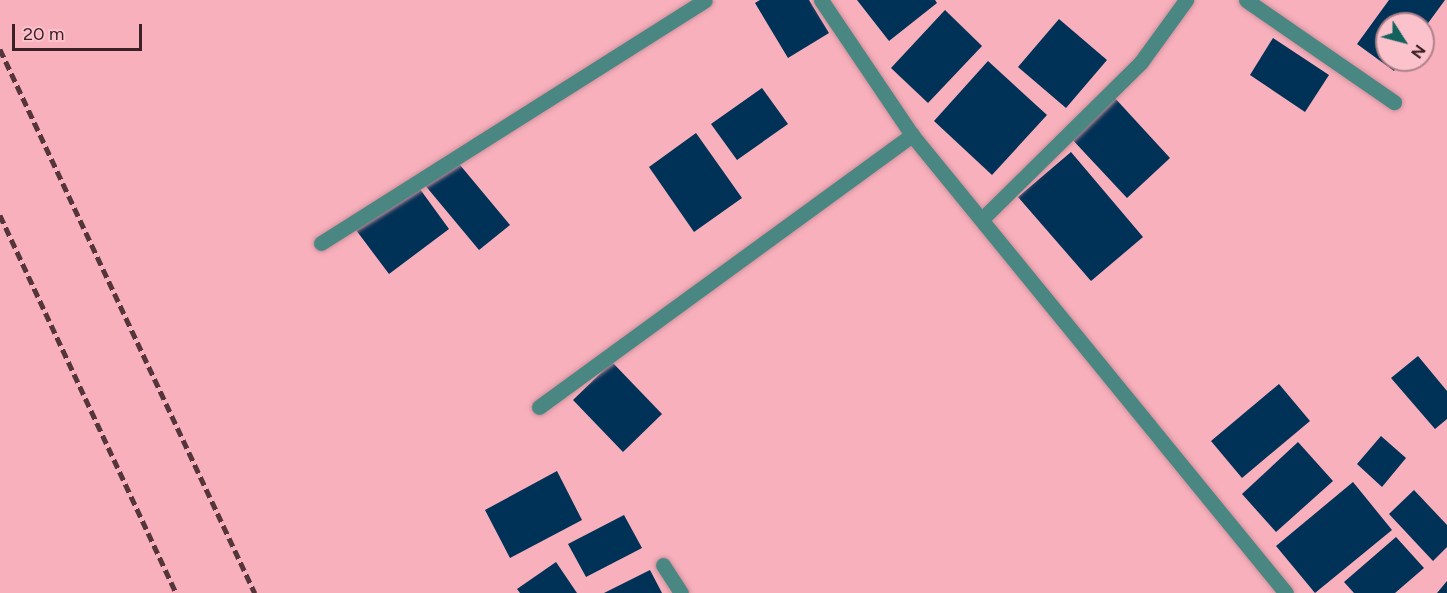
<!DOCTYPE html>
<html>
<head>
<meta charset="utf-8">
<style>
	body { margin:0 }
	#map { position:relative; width:1447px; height:593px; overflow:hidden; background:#f7b0bc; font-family:Figtree,sans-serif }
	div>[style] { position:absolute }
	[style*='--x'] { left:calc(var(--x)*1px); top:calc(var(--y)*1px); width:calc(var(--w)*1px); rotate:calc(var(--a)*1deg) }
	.building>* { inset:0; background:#003157 }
	.roads { filter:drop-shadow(0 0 2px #ce909b) drop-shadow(0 0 2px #ce909b) }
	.minor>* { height:15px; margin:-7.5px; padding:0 7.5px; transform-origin:7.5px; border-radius:7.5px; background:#4a8782 }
	.rail>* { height:4.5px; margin-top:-2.25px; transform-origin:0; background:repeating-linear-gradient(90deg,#55343a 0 9px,transparent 0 13.5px) }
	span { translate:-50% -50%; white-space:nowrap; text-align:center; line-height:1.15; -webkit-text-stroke:6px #fbc2cb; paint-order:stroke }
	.north { position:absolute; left:1375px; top:12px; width:60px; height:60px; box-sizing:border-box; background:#fbc2cb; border:2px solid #ae8189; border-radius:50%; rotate:126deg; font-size:16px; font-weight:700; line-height:24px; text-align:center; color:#3b2025 }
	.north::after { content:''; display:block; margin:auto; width:21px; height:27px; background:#14625d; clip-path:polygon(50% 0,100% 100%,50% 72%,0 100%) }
	.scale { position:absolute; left:12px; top:24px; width:130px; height:27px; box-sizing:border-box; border:3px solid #3b2025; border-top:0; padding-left:8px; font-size:18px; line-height:21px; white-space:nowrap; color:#3b2025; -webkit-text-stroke:4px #fbc2cb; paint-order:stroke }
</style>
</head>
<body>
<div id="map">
	<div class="building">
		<div style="clip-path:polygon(760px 0,809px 0,829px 33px,788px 58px,755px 3px)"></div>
		<div style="clip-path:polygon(857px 0,935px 0,937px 3px,889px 41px)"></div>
		<div style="clip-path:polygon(1389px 0,1445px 0,1423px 30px,1423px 24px,1387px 24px,1387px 60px,1401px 60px,1394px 71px,1357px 44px)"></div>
		<div style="clip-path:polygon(945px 10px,982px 46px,928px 103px,891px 68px)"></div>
		<div style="clip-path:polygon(1059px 19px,1107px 60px,1066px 108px,1018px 67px)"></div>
		<div style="clip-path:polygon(1273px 38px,1329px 75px,1305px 112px,1250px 75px)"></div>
		<div style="clip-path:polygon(988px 61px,1047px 115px,992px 175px,934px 121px)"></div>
		<div style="clip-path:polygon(762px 88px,788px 124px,737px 160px,711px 124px)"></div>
		<div style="clip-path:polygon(1113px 96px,1170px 158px,1127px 198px,1069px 136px)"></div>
		<div style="clip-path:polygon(696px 133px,742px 198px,694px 232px,649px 167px)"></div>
		<div style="clip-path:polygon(1071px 152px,1143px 237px,1091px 281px,1018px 197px)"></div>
		<div style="clip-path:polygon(455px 159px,510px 225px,479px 250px,424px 184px)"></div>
		<div style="clip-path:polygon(417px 185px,449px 229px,389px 274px,356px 230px)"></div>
		<div style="clip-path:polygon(1418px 356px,1447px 391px,1447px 419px,1435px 429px,1391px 378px)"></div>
		<div style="clip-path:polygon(612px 362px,662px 414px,623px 452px,573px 400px)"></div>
		<div style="clip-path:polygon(1279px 384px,1310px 421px,1242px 478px,1211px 441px)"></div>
		<div style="clip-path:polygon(1381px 436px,1406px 458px,1382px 487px,1357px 464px)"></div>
		<div style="clip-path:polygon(1298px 442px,1333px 481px,1276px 532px,1242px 494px)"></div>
		<div style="clip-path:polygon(557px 471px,582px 520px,510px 558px,485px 510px)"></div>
		<div style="clip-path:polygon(1353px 482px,1392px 530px,1315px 593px,1276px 546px)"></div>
		<div style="clip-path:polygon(1414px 490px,1447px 525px,1447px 547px,1433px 561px,1389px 514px)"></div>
		<div style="clip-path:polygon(624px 515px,642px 548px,586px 577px,568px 544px)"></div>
		<div style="clip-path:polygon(1396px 537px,1424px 568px,1395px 593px,1354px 593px,1344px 582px)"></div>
		<div style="clip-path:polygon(556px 562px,577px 593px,520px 593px,517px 589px)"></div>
		<div style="clip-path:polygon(650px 570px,662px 593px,604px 593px)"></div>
		<div style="clip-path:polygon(1447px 581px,1447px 593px,1437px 593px)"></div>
	</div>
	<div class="roads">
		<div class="minor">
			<div style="--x:821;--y:0;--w:163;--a:56"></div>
			<div style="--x:912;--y:135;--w:591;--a:50.77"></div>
			<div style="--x:1246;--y:0;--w:180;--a:34.6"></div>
			<div style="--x:982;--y:219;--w:223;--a:-44.6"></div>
			<div style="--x:1141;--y:62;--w:77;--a:-54"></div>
			<div style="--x:321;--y:243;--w:454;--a:-32.3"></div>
			<div style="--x:539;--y:407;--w:462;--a:-36.1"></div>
			<div style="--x:663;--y:565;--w:33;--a:57"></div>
		</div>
	</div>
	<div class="rail">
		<div style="--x:0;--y:49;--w:601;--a:64.89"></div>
		<div style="--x:0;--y:215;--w:417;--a:65"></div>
	</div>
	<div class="north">N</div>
	<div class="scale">20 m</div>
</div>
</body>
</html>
